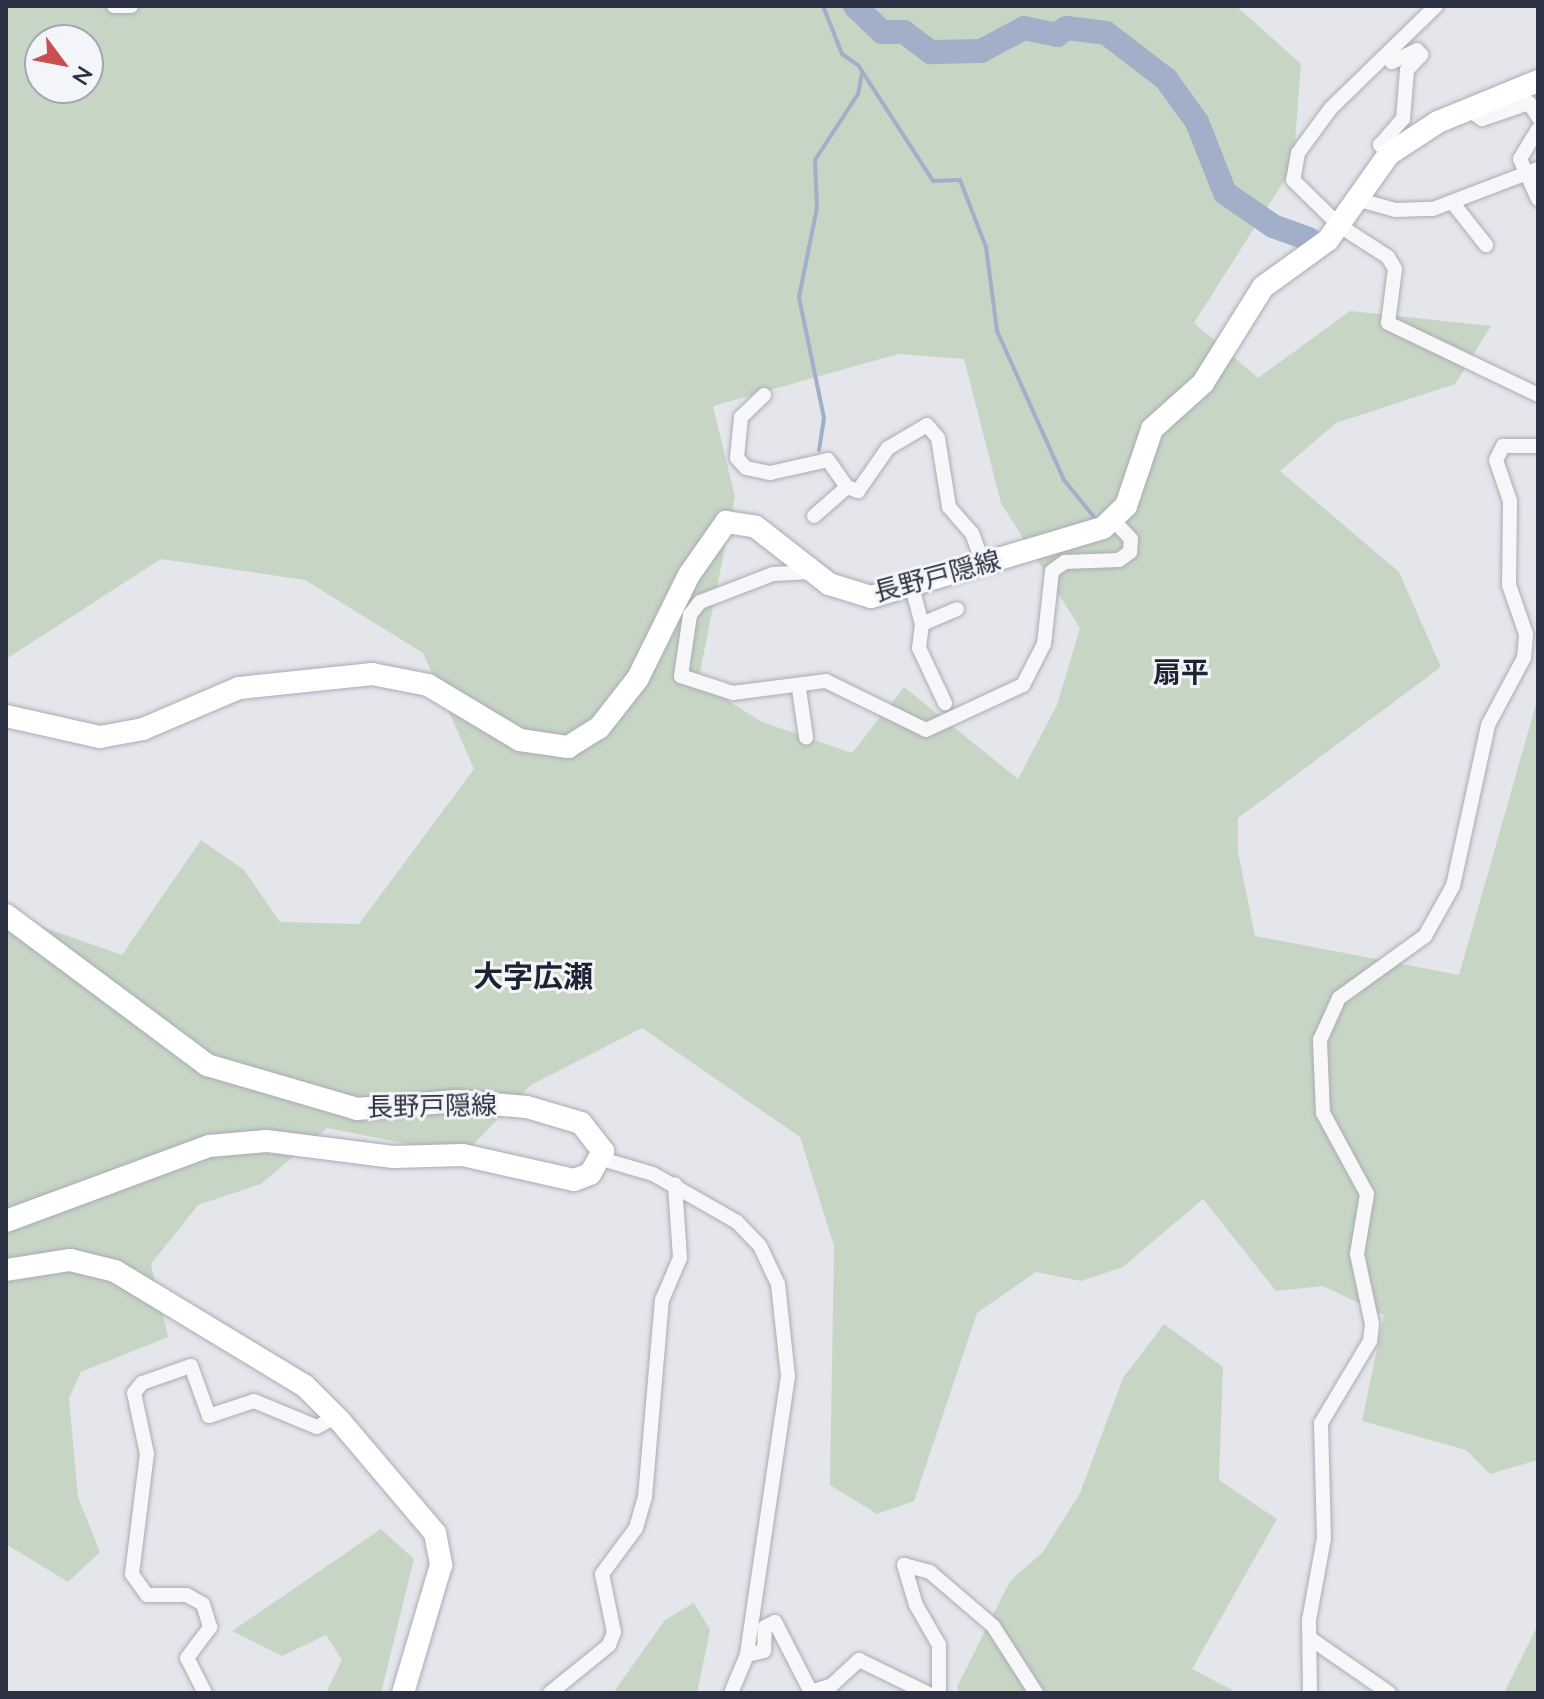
<!DOCTYPE html>
<html>
<head>
<meta charset="utf-8">
<style>
	body { margin:0 }
	#map { position:relative; width:1544px; height:1699px; overflow:hidden; background:#e4e6eb; font-family:Lato,"Noto Sans JP",sans-serif }
	div>[style] { position:absolute }
	[style*='--x'] { left:calc(var(--x)*1px); top:calc(var(--y)*1px); width:calc(var(--w)*1px); rotate:calc(var(--a)*1deg) }
	.green>* { inset:0; background:#c7d5c5 }
	.stream>* { height:4px; margin:-2px; padding:0 2px; transform-origin:2px; border-radius:2px; background:#a1afc9 }
	.river>* { height:24px; margin:-12px; padding:0 12px; transform-origin:12px; border-radius:12px; background:#a1afc9 }
	.roads { filter:drop-shadow(0 0 2px #a9acb5) drop-shadow(0 0 2px #a9acb5) }
	.street>* { height:14px; margin:-7px; padding:0 7px; transform-origin:7px; border-radius:7px; background:#f7f7f9 }
	.primary>* { height:22px; margin:-11px; padding:0 11px; transform-origin:11px; border-radius:11px; background:#fff }
	span { translate:-50% -50%; white-space:nowrap; text-align:center; line-height:1.15; -webkit-text-stroke:6px #f4f5f8; paint-order:stroke }
	.street-label { font-size:26px; color:#2c3143 }
	.neighbourhood-label { font-size:28px; color:#1e2334; font-weight:700 }
	.quarter-label { font-size:30px; color:#1e2334; font-weight:700 }
	.frame { position:absolute; inset:0; border:8px solid #2c3143; pointer-events:none }
	.north { position:absolute; left:24px; top:24px; width:80px; height:80px; box-sizing:border-box; background:#f4f5f8; border:2px solid #a4a7b0; border-radius:50%; rotate:122deg; font-size:22px; font-weight:700; line-height:32px; text-align:center; color:#2c3143 }
	.north::after { content:''; display:block; margin:auto; width:28px; height:36px; background:#c95052; clip-path:polygon(50% 0,100% 100%,50% 72%,0 100%) }
</style>
</head>
<body>
<div id="map">
	<div class="green">
		<div style="clip-path:polygon(evenodd,6px 6px,1236px 6px,1301px 64px,1293px 167px,1194px 323px,1258px 378px,1350px 311px,1491px 326px,1455px 384px,1336px 423px,1280px 471px,1399px 572px,1441px 667px,1238px 818px,1238px 852px,1255px 936px,1459px 975px,1538px 697px,1538px 1460px,1490px 1474px,1466px 1450px,1362px 1421px,1384px 1315px,1323px 1286px,1276px 1291px,1203px 1199px,1123px 1267px,1081px 1281px,1036px 1272px,977px 1313px,914px 1501px,877px 1514px,830px 1485px,834px 1246px,800px 1137px,642px 1028px,531px 1085px,463px 1155px,327px 1128px,261px 1184px,198px 1205px,151px 1264px,168px 1337px,81px 1372px,69px 1398px,78px 1497px,100px 1552px,68px 1582px,6px 1544px,6px 914px,122px 955px,201px 840px,244px 870px,280px 922px,359px 924px,474px 769px,423px 653px,305px 580px,161px 559px,6px 659px,6px 6px,40px 40px,88px 40px,88px 88px,40px 88px,40px 40px,6px 6px,898px 354px,964px 359px,1001px 503px,1080px 628px,1057px 705px,1018px 779px,904px 687px,852px 753px,762px 722px,698px 682px,735px 497px,713px 406px,898px 354px)"></div>
		<div style="clip-path:polygon(1164px 1324px,1223px 1367px,1219px 1480px,1277px 1519px,1192px 1669px,1238px 1693px,960px 1693px,957px 1687px,1010px 1581px,1043px 1552px,1080px 1493px,1123px 1378px)"></div>
		<div style="clip-path:polygon(381px 1529px,414px 1559px,381px 1693px,326px 1693px,342px 1660px,326px 1635px,282px 1656px,232px 1631px)"></div>
		<div style="clip-path:polygon(694px 1603px,710px 1630px,697px 1693px,613px 1693px,665px 1620px)"></div>
		<div style="clip-path:polygon(1538px 1625px,1538px 1693px,1504px 1693px)"></div>
	</div>
	<div class="stream">
		<div style="--x:823;--y:6;--w:52;--a:68.4"></div>
		<div style="--x:842;--y:54;--w:19;--a:35"></div>
		<div style="--x:858;--y:65;--w:138;--a:57.1"></div>
		<div style="--x:933;--y:181;--w:27;--a:-2"></div>
		<div style="--x:960;--y:180;--w:72;--a:68.8"></div>
		<div style="--x:986;--y:247;--w:85;--a:82.5"></div>
		<div style="--x:997;--y:331;--w:163;--a:65.8"></div>
		<div style="--x:1064;--y:480;--w:48;--a:51"></div>
		<div style="--x:819;--y:450;--w:32;--a:-81"></div>
		<div style="--x:824;--y:418;--w:124;--a:-101.7"></div>
		<div style="--x:799;--y:297;--w:91;--a:-78.6"></div>
		<div style="--x:817;--y:208;--w:48;--a:-92.4"></div>
		<div style="--x:815;--y:160;--w:79;--a:-56.9"></div>
		<div style="--x:858;--y:94;--w:20;--a:-79"></div>
	</div>
	<div class="river">
		<div style="--x:855;--y:6;--w:37;--a:44"></div>
		<div style="--x:882;--y:32;--w:22;--a:0"></div>
		<div style="--x:904;--y:32;--w:34;--a:37"></div>
		<div style="--x:931;--y:52;--w:50;--a:-1.1"></div>
		<div style="--x:981;--y:51;--w:49;--a:-28.1"></div>
		<div style="--x:1024;--y:28;--w:34;--a:12"></div>
		<div style="--x:1057;--y:35;--w:11;--a:-38"></div>
		<div style="--x:1066;--y:28;--w:40;--a:7.1"></div>
		<div style="--x:1106;--y:33;--w:76;--a:37.5"></div>
		<div style="--x:1166;--y:79;--w:53;--a:54.2"></div>
		<div style="--x:1197;--y:122;--w:76;--a:68.5"></div>
		<div style="--x:1225;--y:193;--w:58;--a:34.5"></div>
		<div style="--x:1273;--y:226;--w:38;--a:20"></div>
	</div>
	<div class="roads">
		<div class="street">
			<div style="--x:114;--y:6;--w:17;--a:0"></div>
			<div style="--x:1436;--y:6;--w:146;--a:135.8"></div>
			<div style="--x:1331;--y:108;--w:56;--a:126.3"></div>
			<div style="--x:1298;--y:153;--w:27;--a:100"></div>
			<div style="--x:1293;--y:180;--w:66;--a:44.4"></div>
			<div style="--x:1340;--y:226;--w:57;--a:32.9"></div>
			<div style="--x:1388;--y:257;--w:14;--a:60"></div>
			<div style="--x:1395;--y:269;--w:54;--a:97.4"></div>
			<div style="--x:1388;--y:323;--w:166;--a:25.6"></div>
			<div style="--x:1471;--y:111;--w:14;--a:36"></div>
			<div style="--x:1482;--y:119;--w:50;--a:-18.8"></div>
			<div style="--x:1529;--y:103;--w:17;--a:57"></div>
			<div style="--x:1538;--y:129;--w:35;--a:121"></div>
			<div style="--x:1520;--y:159;--w:44;--a:65.8"></div>
			<div style="--x:1389;--y:154;--w:13;--a:-135"></div>
			<div style="--x:1380;--y:145;--w:35;--a:-49"></div>
			<div style="--x:1403;--y:119;--w:49;--a:-85.3"></div>
			<div style="--x:1407;--y:70;--w:21;--a:-47"></div>
			<div style="--x:1421;--y:55;--w:6;--a:-129"></div>
			<div style="--x:1417;--y:50;--w:28;--a:154"></div>
			<div style="--x:1356;--y:199;--w:41;--a:15.4"></div>
			<div style="--x:1396;--y:210;--w:37;--a:-2"></div>
			<div style="--x:1433;--y:209;--w:112;--a:-20.9"></div>
			<div style="--x:1452;--y:202;--w:55;--a:51.7"></div>
			<div style="--x:764;--y:395;--w:32;--a:136"></div>
			<div style="--x:741;--y:417;--w:41;--a:95.6"></div>
			<div style="--x:737;--y:458;--w:13;--a:48"></div>
			<div style="--x:746;--y:468;--w:25;--a:12"></div>
			<div style="--x:770;--y:473;--w:59;--a:-12.6"></div>
			<div style="--x:828;--y:460;--w:33;--a:55"></div>
			<div style="--x:814;--y:516;--w:44;--a:-41.3"></div>
			<div style="--x:847;--y:487;--w:12;--a:20"></div>
			<div style="--x:858;--y:491;--w:52;--a:-55.1"></div>
			<div style="--x:888;--y:448;--w:45;--a:-30.5"></div>
			<div style="--x:927;--y:425;--w:17;--a:50"></div>
			<div style="--x:938;--y:438;--w:70;--a:80.9"></div>
			<div style="--x:949;--y:507;--w:35;--a:49"></div>
			<div style="--x:972;--y:533;--w:33;--a:70"></div>
			<div style="--x:812;--y:572;--w:39;--a:177"></div>
			<div style="--x:773;--y:574;--w:78;--a:159"></div>
			<div style="--x:700;--y:602;--w:16;--a:128"></div>
			<div style="--x:690;--y:615;--w:62;--a:98.4"></div>
			<div style="--x:681;--y:676;--w:55;--a:18.1"></div>
			<div style="--x:733;--y:693;--w:94;--a:-7.4"></div>
			<div style="--x:826;--y:681;--w:111;--a:26.1"></div>
			<div style="--x:926;--y:730;--w:107;--a:-24.9"></div>
			<div style="--x:1023;--y:685;--w:46;--a:-62.9"></div>
			<div style="--x:1044;--y:644;--w:73;--a:-83.7"></div>
			<div style="--x:1052;--y:571;--w:16;--a:-35"></div>
			<div style="--x:1065;--y:562;--w:54;--a:-2.1"></div>
			<div style="--x:1119;--y:560;--w:14;--a:-36"></div>
			<div style="--x:1130;--y:552;--w:13;--a:-86"></div>
			<div style="--x:1131;--y:539;--w:25;--a:-133"></div>
			<div style="--x:912;--y:587;--w:38;--a:75"></div>
			<div style="--x:922;--y:624;--w:38;--a:-23"></div>
			<div style="--x:922;--y:624;--w:24;--a:97"></div>
			<div style="--x:919;--y:648;--w:61;--a:64.7"></div>
			<div style="--x:799;--y:689;--w:49;--a:81.7"></div>
			<div style="--x:602;--y:1159;--w:53;--a:16.4"></div>
			<div style="--x:653;--y:1174;--w:97;--a:29.7"></div>
			<div style="--x:737;--y:1222;--w:33;--a:46"></div>
			<div style="--x:760;--y:1246;--w:42;--a:64.7"></div>
			<div style="--x:778;--y:1284;--w:93;--a:83.8"></div>
			<div style="--x:788;--y:1376;--w:282;--a:98.4"></div>
			<div style="--x:747;--y:1655;--w:41;--a:112.8"></div>
			<div style="--x:1311;--y:1639;--w:95;--a:34.7"></div>
			<div style="--x:747;--y:1655;--w:17;--a:-13"></div>
			<div style="--x:764;--y:1651;--w:24;--a:-88"></div>
			<div style="--x:765;--y:1627;--w:11;--a:-27"></div>
			<div style="--x:775;--y:1622;--w:79;--a:62.8"></div>
			<div style="--x:811;--y:1692;--w:22;--a:-18"></div>
			<div style="--x:832;--y:1685;--w:37;--a:-43"></div>
			<div style="--x:859;--y:1660;--w:76;--a:25.9"></div>
			<div style="--x:205;--y:1693;--w:39;--a:-117"></div>
			<div style="--x:187;--y:1658;--w:39;--a:-53"></div>
			<div style="--x:210;--y:1627;--w:24;--a:-107"></div>
			<div style="--x:203;--y:1604;--w:18;--a:-151"></div>
			<div style="--x:187;--y:1595;--w:40;--a:180"></div>
			<div style="--x:147;--y:1595;--w:26;--a:-126"></div>
			<div style="--x:132;--y:1574;--w:121;--a:-82.9"></div>
			<div style="--x:147;--y:1454;--w:62;--a:-102"></div>
			<div style="--x:134;--y:1393;--w:13;--a:-51"></div>
			<div style="--x:142;--y:1383;--w:52;--a:-19.1"></div>
			<div style="--x:191;--y:1366;--w:53;--a:70.2"></div>
			<div style="--x:209;--y:1416;--w:47;--a:-18.4"></div>
			<div style="--x:254;--y:1401;--w:68;--a:22.4"></div>
			<div style="--x:317;--y:1427;--w:21;--a:-29"></div>
			<div style="--x:550;--y:1693;--w:76;--a:-39.1"></div>
			<div style="--x:609;--y:1645;--w:14;--a:-69"></div>
			<div style="--x:614;--y:1632;--w:59;--a:-101.7"></div>
			<div style="--x:602;--y:1574;--w:57;--a:-53.5"></div>
			<div style="--x:636;--y:1528;--w:32;--a:-74"></div>
			<div style="--x:645;--y:1497;--w:198;--a:-85.1"></div>
			<div style="--x:662;--y:1300;--w:46;--a:-66.8"></div>
			<div style="--x:680;--y:1258;--w:74;--a:-93.9"></div>
			<div style="--x:939;--y:1693;--w:48;--a:-90"></div>
			<div style="--x:939;--y:1645;--w:46;--a:-119.9"></div>
			<div style="--x:916;--y:1605;--w:42;--a:-106.7"></div>
			<div style="--x:904;--y:1565;--w:27;--a:15"></div>
			<div style="--x:930;--y:1572;--w:83;--a:40.6"></div>
			<div style="--x:993;--y:1626;--w:80;--a:57.3"></div>
			<div style="--x:1310;--y:1693;--w:73;--a:-90.8"></div>
			<div style="--x:1309;--y:1620;--w:83;--a:-79.6"></div>
			<div style="--x:1324;--y:1538;--w:115;--a:-91.5"></div>
			<div style="--x:1321;--y:1423;--w:96;--a:-59.1"></div>
			<div style="--x:1370;--y:1341;--w:17;--a:-83"></div>
			<div style="--x:1372;--y:1324;--w:72;--a:-102.1"></div>
			<div style="--x:1357;--y:1254;--w:61;--a:-80.5"></div>
			<div style="--x:1367;--y:1194;--w:92;--a:-118.5"></div>
			<div style="--x:1323;--y:1113;--w:73;--a:-92.4"></div>
			<div style="--x:1320;--y:1040;--w:46;--a:-65.7"></div>
			<div style="--x:1339;--y:998;--w:106;--a:-35.8"></div>
			<div style="--x:1425;--y:936;--w:57;--a:-60.8"></div>
			<div style="--x:1453;--y:886;--w:165;--a:-77.7"></div>
			<div style="--x:1488;--y:725;--w:76;--a:-61.8"></div>
			<div style="--x:1524;--y:658;--w:24;--a:-85"></div>
			<div style="--x:1526;--y:634;--w:52;--a:-109.1"></div>
			<div style="--x:1509;--y:585;--w:84;--a:-89.3"></div>
			<div style="--x:1510;--y:501;--w:43;--a:-108.9"></div>
			<div style="--x:1496;--y:460;--w:16;--a:-63"></div>
			<div style="--x:1503;--y:446;--w:35;--a:0"></div>
		</div>
		<div class="primary">
			<div style="--x:6;--y:716;--w:96;--a:12.6"></div>
			<div style="--x:100;--y:737;--w:44;--a:-10.5"></div>
			<div style="--x:143;--y:729;--w:104;--a:-23.1"></div>
			<div style="--x:239;--y:688;--w:134;--a:-6"></div>
			<div style="--x:372;--y:674;--w:57;--a:11.1"></div>
			<div style="--x:428;--y:685;--w:107;--a:30.9"></div>
			<div style="--x:520;--y:740;--w:49;--a:8.3"></div>
			<div style="--x:568;--y:747;--w:36;--a:-32"></div>
			<div style="--x:599;--y:728;--w:63;--a:-52"></div>
			<div style="--x:638;--y:678;--w:115;--a:-63.7"></div>
			<div style="--x:689;--y:575;--w:65;--a:-55.1"></div>
			<div style="--x:726;--y:522;--w:30;--a:9"></div>
			<div style="--x:756;--y:527;--w:93;--a:38"></div>
			<div style="--x:829;--y:584;--w:44;--a:17.2"></div>
			<div style="--x:871;--y:597;--w:242;--a:-16.6"></div>
			<div style="--x:1103;--y:528;--w:32;--a:-44"></div>
			<div style="--x:1126;--y:506;--w:81;--a:-71.3"></div>
			<div style="--x:1152;--y:429;--w:69;--a:-42"></div>
			<div style="--x:1203;--y:383;--w:113;--a:-58"></div>
			<div style="--x:1263;--y:287;--w:80;--a:-35.9"></div>
			<div style="--x:1328;--y:240;--w:105;--a:-54.7"></div>
			<div style="--x:1389;--y:154;--w:59;--a:-33.1"></div>
			<div style="--x:1438;--y:122;--w:108;--a:-22.3"></div>
			<div style="--x:6;--y:915;--w:251;--a:36.7"></div>
			<div style="--x:207;--y:1065;--w:156;--a:16.3"></div>
			<div style="--x:357;--y:1109;--w:100;--a:-4.6"></div>
			<div style="--x:457;--y:1101;--w:70;--a:4.9"></div>
			<div style="--x:527;--y:1107;--w:56;--a:16.5"></div>
			<div style="--x:581;--y:1123;--w:36;--a:52"></div>
			<div style="--x:603;--y:1151;--w:26;--a:119"></div>
			<div style="--x:590;--y:1174;--w:17;--a:159"></div>
			<div style="--x:574;--y:1180;--w:114;--a:-167.3"></div>
			<div style="--x:463;--y:1155;--w:70;--a:178.4"></div>
			<div style="--x:393;--y:1157;--w:128;--a:-172.8"></div>
			<div style="--x:266;--y:1141;--w:57;--a:175"></div>
			<div style="--x:209;--y:1146;--w:216;--a:159.7"></div>
			<div style="--x:6;--y:1270;--w:65;--a:-8.9"></div>
			<div style="--x:70;--y:1260;--w:46;--a:13.7"></div>
			<div style="--x:115;--y:1271;--w:222;--a:31.2"></div>
			<div style="--x:305;--y:1386;--w:49;--a:45"></div>
			<div style="--x:340;--y:1421;--w:147;--a:49.7"></div>
			<div style="--x:435;--y:1533;--w:33;--a:79"></div>
			<div style="--x:441;--y:1565;--w:134;--a:106.5"></div>
		</div>
	</div>
	<div class="street-label">
		<span style="left:937px;top:576px;rotate:-15deg">長野戸隠線</span>
		<span style="left:432px;top:1106px;rotate:-1deg">長野戸隠線</span>
	</div>
	<div class="neighbourhood-label">
		<span style="left:1181px;top:671px">扇平</span>
	</div>
	<div class="quarter-label">
		<span style="left:533px;top:975px">大字広瀬</span>
	</div>
	<div class="frame"></div>
	<div class="north">N</div>
</div>
</body>
</html>
